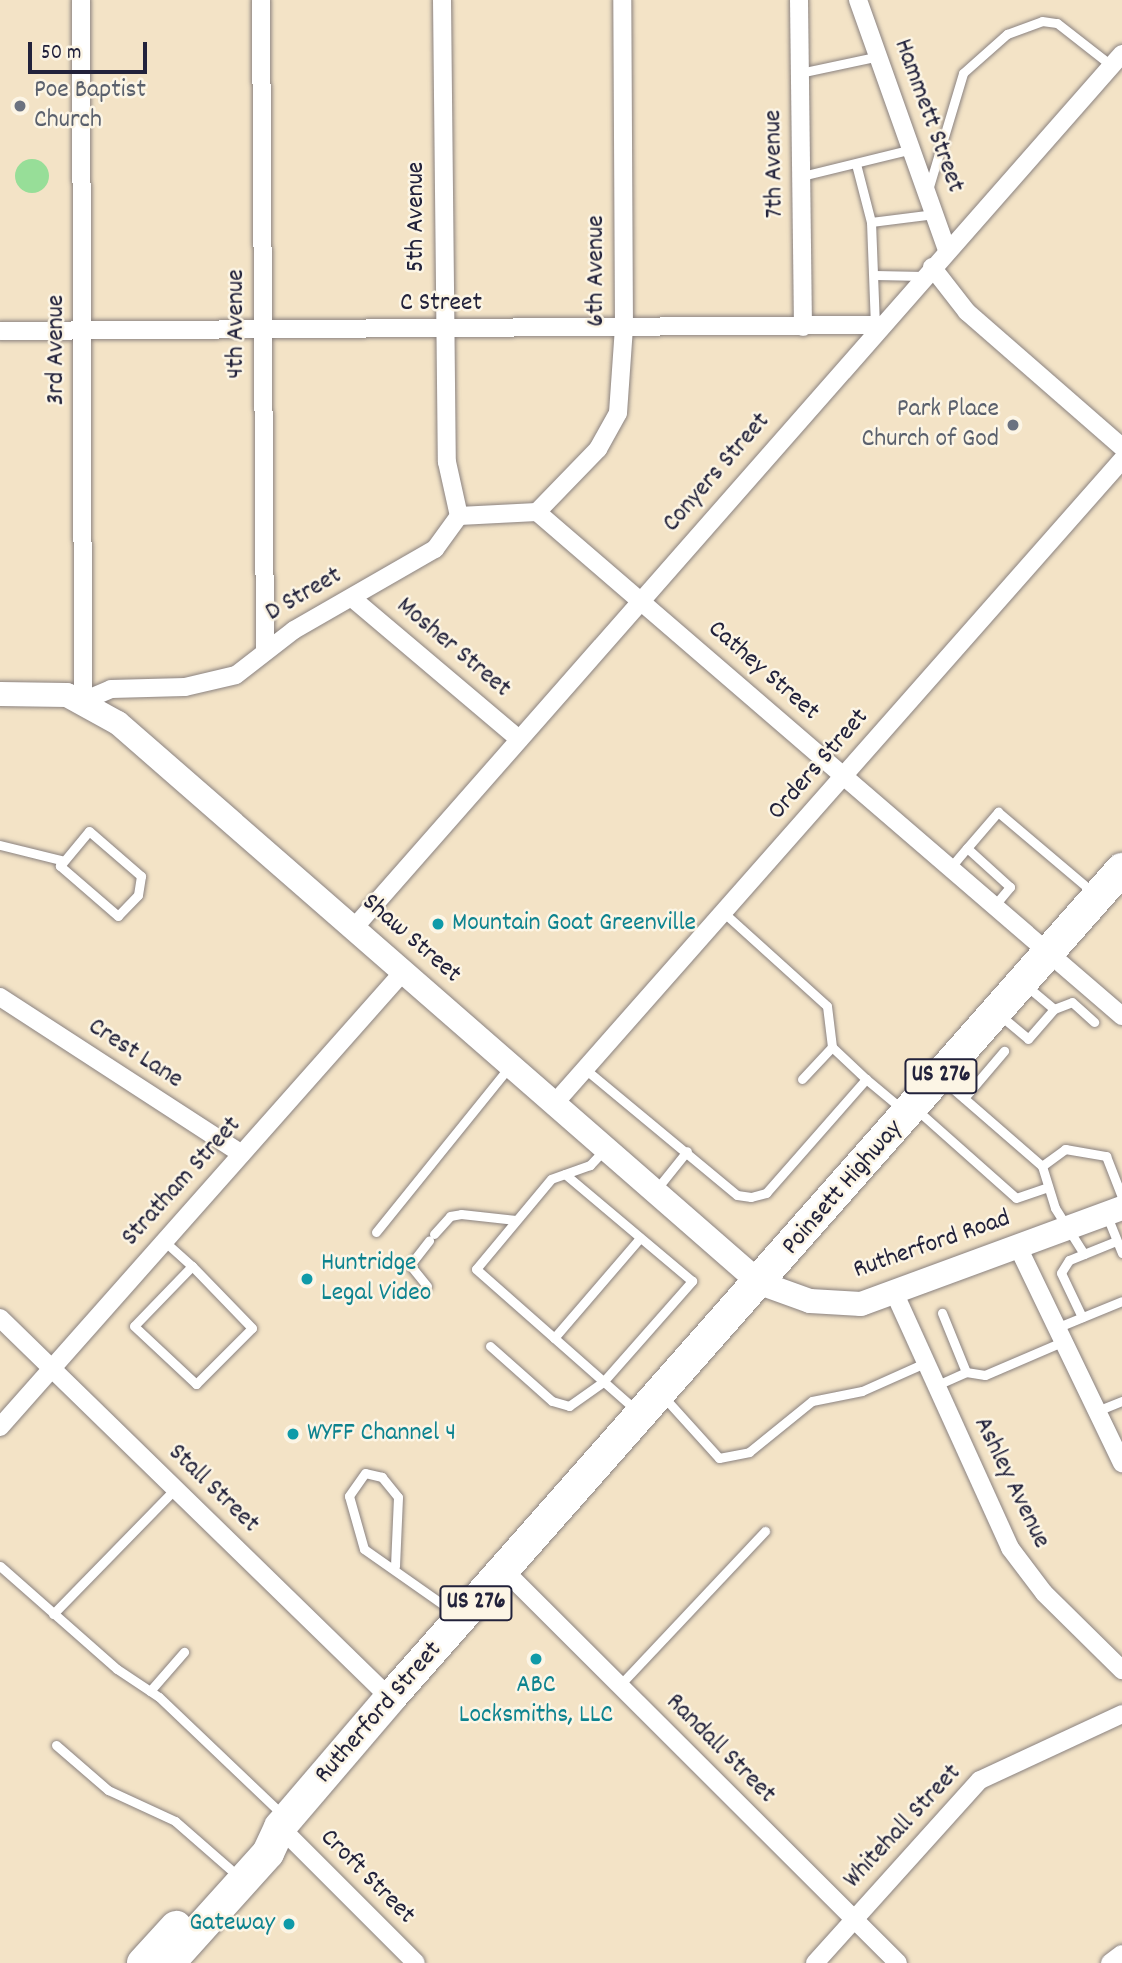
<!DOCTYPE html>
<html>
<head>
<meta charset="utf-8">
<style>
	body { margin:0 }
	#map { position:relative; width:1122px; height:1963px; overflow:hidden; background:#f3e3c6; font-family:Dekko,sans-serif }
	div>[style] { position:absolute }
	[style*='--x'] { left:calc(var(--x)*1px); top:calc(var(--y)*1px); width:calc(var(--w)*1px); rotate:calc(var(--a)*1deg) }
	.green>* { inset:0; background:#97de98 }
	.round { border-radius:50% }
	.roads { filter:drop-shadow(0 0 2px #8a8280) drop-shadow(0 0 2px #8a8280) }
	.lane>* { height:9px; margin:-4.5px; padding:0 4.5px; transform-origin:4.5px; border-radius:4.5px; background:#fff }
	.street>* { height:18px; margin:-9px; padding:0 9px; transform-origin:9px; border-radius:9px; background:#fff }
	.secondary>* { height:24px; margin:-12px; padding:0 12px; transform-origin:12px; border-radius:12px; background:#fff }
	.highway>* { height:32px; margin:-16px; padding:0 16px; transform-origin:16px; border-radius:16px; background:#fff }
	.dots>* { width:19px; height:19px; translate:-50% -50%; box-sizing:border-box; border:4px solid #fcf5e5; border-radius:50% }
	span { translate:-50% -50%; white-space:nowrap; text-align:center; line-height:1.15; -webkit-text-stroke:5px #fcf5e5; paint-order:stroke }
	.shield-label span { padding:2px 5px; background:#fcf5e5; border:2px solid; border-radius:5px; -webkit-text-stroke-width:0 }
	.shield-label { font-size:24px; color:#22223b; font-weight:700 }
	.worship-label { font-size:26px; color:#5b616d }
	.left { translate:0 -50%; text-align:left }
	.right { translate:-100% -50%; text-align:right }
	.street-label { font-size:26px; color:#22223b }
	.culture-label { font-size:26px; color:#0d838f }
	.scale { position:absolute; left:28px; top:42px; width:119px; height:32px; box-sizing:border-box; border:4px solid #22223b; border-top:0; padding-left:9px; font-size:21px; line-height:24px; white-space:nowrap; color:#22223b; -webkit-text-stroke:5px #fcf5e5; paint-order:stroke }
</style>
</head>
<body>
<div id="map">
	<div class="green">
		<div class="round" style="left:15px;top:159px;width:34px;height:34px"></div>
	</div>
	<div class="roads">
		<div class="lane">
			<div style="--x:800;--y:73;--w:81;--a:-12.1"></div>
			<div style="--x:856;--y:164;--w:60;--a:75.5"></div>
			<div style="--x:871;--y:222;--w:64;--a:-7.1"></div>
			<div style="--x:802;--y:176;--w:113;--a:-13.8"></div>
			<div style="--x:928;--y:190;--w:122;--a:-73.3"></div>
			<div style="--x:963;--y:73;--w:59;--a:-41.6"></div>
			<div style="--x:1007;--y:34;--w:37;--a:-20"></div>
			<div style="--x:1042;--y:21;--w:15;--a:8"></div>
			<div style="--x:1057;--y:23;--w:70;--a:38"></div>
			<div style="--x:871;--y:222;--w:103;--a:87.8"></div>
			<div style="--x:875;--y:275;--w:49;--a:1.2"></div>
			<div style="--x:89;--y:831;--w:69;--a:40.9"></div>
			<div style="--x:141;--y:876;--w:19;--a:99"></div>
			<div style="--x:138;--y:895;--w:29;--a:134"></div>
			<div style="--x:118;--y:916;--w:77;--a:-139.2"></div>
			<div style="--x:60;--y:866;--w:45;--a:-50.4"></div>
			<div style="--x:0;--y:845;--w:63;--a:13.8"></div>
			<div style="--x:950;--y:868;--w:26;--a:-50"></div>
			<div style="--x:994;--y:906;--w:25;--a:-50"></div>
			<div style="--x:1010;--y:887;--w:58;--a:-137.8"></div>
			<div style="--x:967;--y:848;--w:48;--a:-49.3"></div>
			<div style="--x:998;--y:812;--w:126;--a:40.2"></div>
			<div style="--x:723;--y:912;--w:140;--a:42.1"></div>
			<div style="--x:827;--y:1006;--w:41;--a:83"></div>
			<div style="--x:832;--y:1047;--w:47;--a:43.3"></div>
			<div style="--x:1054;--y:1009;--w:19;--a:-21"></div>
			<div style="--x:1072;--y:1002;--w:30;--a:42"></div>
			<div style="--x:1001;--y:1016;--w:35;--a:40"></div>
			<div style="--x:1028;--y:1039;--w:40;--a:-49"></div>
			<div style="--x:1054;--y:1009;--w:38;--a:-140"></div>
			<div style="--x:585;--y:1069;--w:197;--a:39.7"></div>
			<div style="--x:737;--y:1195;--w:14;--a:8"></div>
			<div style="--x:751;--y:1197;--w:16;--a:-15"></div>
			<div style="--x:766;--y:1193;--w:152;--a:-48.7"></div>
			<div style="--x:866;--y:1079;--w:47;--a:39.8"></div>
			<div style="--x:802;--y:1079;--w:44;--a:-46.8"></div>
			<div style="--x:943;--y:1080;--w:131;--a:41"></div>
			<div style="--x:1042;--y:1166;--w:44;--a:72.8"></div>
			<div style="--x:1055;--y:1208;--w:54;--a:57.8"></div>
			<div style="--x:1084;--y:1254;--w:16;--a:158"></div>
			<div style="--x:1069;--y:1260;--w:15;--a:122"></div>
			<div style="--x:1061;--y:1273;--w:49;--a:64.5"></div>
			<div style="--x:964;--y:1098;--w:62;--a:-49.6"></div>
			<div style="--x:917;--y:1110;--w:132;--a:41.6"></div>
			<div style="--x:1016;--y:1198;--w:34;--a:-19"></div>
			<div style="--x:604;--y:1150;--w:21;--a:133"></div>
			<div style="--x:590;--y:1165;--w:41;--a:160.3"></div>
			<div style="--x:551;--y:1179;--w:117;--a:129.8"></div>
			<div style="--x:476;--y:1269;--w:216;--a:41.4"></div>
			<div style="--x:1042;--y:1166;--w:29;--a:-36"></div>
			<div style="--x:1065;--y:1149;--w:42;--a:9.7"></div>
			<div style="--x:1106;--y:1156;--w:44;--a:68.7"></div>
			<div style="--x:655;--y:1191;--w:51;--a:-51.3"></div>
			<div style="--x:1107;--y:1216;--w:40;--a:68"></div>
			<div style="--x:376;--y:1232;--w:212;--a:-51.1"></div>
			<div style="--x:434;--y:1234;--w:24;--a:-48"></div>
			<div style="--x:450;--y:1216;--w:11;--a:-10"></div>
			<div style="--x:461;--y:1214;--w:55;--a:6.2"></div>
			<div style="--x:164;--y:1241;--w:38;--a:42"></div>
			<div style="--x:192;--y:1266;--w:83;--a:134"></div>
			<div style="--x:134;--y:1326;--w:85;--a:43.1"></div>
			<div style="--x:196;--y:1384;--w:79;--a:-45"></div>
			<div style="--x:252;--y:1328;--w:86;--a:-134.1"></div>
			<div style="--x:1084;--y:1254;--w:35;--a:-22"></div>
			<div style="--x:427;--y:1286;--w:27;--a:-129"></div>
			<div style="--x:410;--y:1265;--w:31;--a:-52"></div>
			<div style="--x:1056;--y:1328;--w:71;--a:-22.2"></div>
			<div style="--x:554;--y:1338;--w:132;--a:-49.3"></div>
			<div style="--x:490;--y:1346;--w:83;--a:41.6"></div>
			<div style="--x:552;--y:1401;--w:18;--a:16"></div>
			<div style="--x:569;--y:1406;--w:42;--a:-35.2"></div>
			<div style="--x:603;--y:1382;--w:135;--a:-48.6"></div>
			<div style="--x:692;--y:1281;--w:166;--a:-139.9"></div>
			<div style="--x:966;--y:1372;--w:19;--a:9"></div>
			<div style="--x:985;--y:1375;--w:84;--a:-23.2"></div>
			<div style="--x:935;--y:1386;--w:34;--a:-24"></div>
			<div style="--x:966;--y:1372;--w:64;--a:-112.1"></div>
			<div style="--x:662;--y:1395;--w:85;--a:47.9"></div>
			<div style="--x:719;--y:1458;--w:31;--a:-11"></div>
			<div style="--x:749;--y:1452;--w:81;--a:-39"></div>
			<div style="--x:812;--y:1401;--w:51;--a:-11.3"></div>
			<div style="--x:862;--y:1391;--w:69;--a:-24"></div>
			<div style="--x:1097;--y:1411;--w:27;--a:-22"></div>
			<div style="--x:0;--y:1566;--w:156;--a:41.4"></div>
			<div style="--x:117;--y:1669;--w:50;--a:33.7"></div>
			<div style="--x:159;--y:1697;--w:171;--a:43.6"></div>
			<div style="--x:395;--y:1566;--w:69;--a:-87.5"></div>
			<div style="--x:398;--y:1497;--w:26;--a:-129"></div>
			<div style="--x:382;--y:1477;--w:17;--a:-167"></div>
			<div style="--x:365;--y:1473;--w:28;--a:125"></div>
			<div style="--x:349;--y:1496;--w:55;--a:74.2"></div>
			<div style="--x:364;--y:1549;--w:115;--a:35.1"></div>
			<div style="--x:53;--y:1614;--w:175;--a:-45.7"></div>
			<div style="--x:619;--y:1686;--w:213;--a:-46.7"></div>
			<div style="--x:150;--y:1691;--w:52;--a:-48.9"></div>
			<div style="--x:56;--y:1745;--w:69;--a:40.9"></div>
			<div style="--x:108;--y:1790;--w:74;--a:24.8"></div>
			<div style="--x:175;--y:1821;--w:73;--a:41.1"></div>
		</div>
		<div class="street">
			<div style="--x:81;--y:0;--w:701;--a:89.84"></div>
			<div style="--x:83;--y:701;--w:30;--a:-23"></div>
			<div style="--x:111;--y:689;--w:74;--a:-1.5"></div>
			<div style="--x:185;--y:687;--w:52;--a:-13.2"></div>
			<div style="--x:236;--y:675;--w:73;--a:-37.8"></div>
			<div style="--x:294;--y:630;--w:163;--a:-29.9"></div>
			<div style="--x:435;--y:549;--w:41;--a:-54"></div>
			<div style="--x:261;--y:0;--w:648;--a:89.65"></div>
			<div style="--x:442;--y:0;--w:462;--a:89.4"></div>
			<div style="--x:447;--y:462;--w:55;--a:77.5"></div>
			<div style="--x:799;--y:0;--w:327;--a:89.3"></div>
			<div style="--x:858;--y:0;--w:265;--a:70.4"></div>
			<div style="--x:932;--y:267;--w:57;--a:52.1"></div>
			<div style="--x:967;--y:312;--w:206;--a:41.1"></div>
			<div style="--x:0;--y:331;--w:881;--a:-0.39"></div>
			<div style="--x:537;--y:512;--w:772;--a:40.75"></div>
			<div style="--x:459;--y:516;--w:78;--a:-2.9"></div>
			<div style="--x:537;--y:512;--w:88;--a:-45.9"></div>
			<div style="--x:598;--y:449;--w:41;--a:-60.9"></div>
			<div style="--x:618;--y:413;--w:85;--a:-86"></div>
			<div style="--x:624;--y:328;--w:328;--a:-90.3"></div>
			<div style="--x:352;--y:598;--w:219;--a:40.2"></div>
			<div style="--x:353;--y:929;--w:1165;--a:-48.69"></div>
			<div style="--x:0;--y:997;--w:288;--a:33"></div>
			<div style="--x:554;--y:1104;--w:859;--a:-48.59"></div>
			<div style="--x:1018;--y:1247;--w:240;--a:64.3"></div>
			<div style="--x:894;--y:1292;--w:281;--a:65.6"></div>
			<div style="--x:1010;--y:1548;--w:56;--a:52.9"></div>
			<div style="--x:1044;--y:1593;--w:110;--a:44.6"></div>
			<div style="--x:0;--y:1318;--w:545;--a:44.26"></div>
			<div style="--x:0;--y:1427;--w:608;--a:-48.47"></div>
			<div style="--x:505;--y:1571;--w:555;--a:44.93"></div>
			<div style="--x:280;--y:1827;--w:192;--a:45"></div>
			<div style="--x:815;--y:1963;--w:246;--a:-48"></div>
			<div style="--x:980;--y:1780;--w:157;--a:-24.9"></div>
			<div style="--x:1110;--y:1963;--w:15;--a:-37"></div>
		</div>
		<div class="secondary">
			<div style="--x:0;--y:694;--w:67;--a:0.9"></div>
			<div style="--x:67;--y:695;--w:58;--a:28.8"></div>
			<div style="--x:118;--y:723;--w:852;--a:41.1"></div>
			<div style="--x:760;--y:1283;--w:53;--a:19.8"></div>
			<div style="--x:810;--y:1301;--w:51;--a:3.4"></div>
			<div style="--x:861;--y:1304;--w:278;--a:-20.2"></div>
		</div>
		<div class="highway">
			<div style="--x:143;--y:1963;--w:49;--a:-47.5"></div>
			<div style="--x:169;--y:1963;--w:148;--a:-48"></div>
			<div style="--x:268;--y:1853;--w:29;--a:-65"></div>
			<div style="--x:280;--y:1827;--w:170;--a:-49.5"></div>
			<div style="--x:390;--y:1698;--w:1106;--a:-48.56"></div>
		</div>
	</div>
	<div class="dots">
		<div style="left:20px;top:106px;background:#6b7280"></div>
		<div style="left:1013px;top:425px;background:#6b7280"></div>
		<div style="left:438px;top:924px;background:#0f9aa8"></div>
		<div style="left:307px;top:1279px;background:#0f9aa8"></div>
		<div style="left:293px;top:1434px;background:#0f9aa8"></div>
		<div style="left:536px;top:1659px;background:#0f9aa8"></div>
		<div style="left:289px;top:1924px;background:#0f9aa8"></div>
	</div>
	<div class="shield-label">
		<span style="left:941px;top:1076px">US 276</span>
		<span style="left:476px;top:1603px">US 276</span>
	</div>
	<div class="worship-label">
		<span class="left" style="left:34px;top:106px">Poe Baptist<br>Church</span>
		<span class="right" style="left:999px;top:425px">Park Place<br>Church of God</span>
	</div>
	<div class="street-label">
		<span style="left:928px;top:116px;rotate:70deg">Hammett Street</span>
		<span style="left:775px;top:164px;rotate:-91deg">7th Avenue</span>
		<span style="left:417px;top:217px;rotate:-90deg">5th Avenue</span>
		<span style="left:597px;top:271px;rotate:-90deg">6th Avenue</span>
		<span style="left:441px;top:304px">C Street</span>
		<span style="left:237px;top:324px;rotate:-90deg">4th Avenue</span>
		<span style="left:57px;top:350px;rotate:-90deg">3rd Avenue</span>
		<span style="left:717px;top:473px;rotate:-49deg">Conyers Street</span>
		<span style="left:304px;top:595px;rotate:-30deg">D Street</span>
		<span style="left:453px;top:648px;rotate:40deg">Mosher Street</span>
		<span style="left:763px;top:671px;rotate:41deg">Cathey Street</span>
		<span style="left:819px;top:765px;rotate:-49deg">Orders Street</span>
		<span style="left:411px;top:939px;rotate:41deg">Shaw Street</span>
		<span style="left:135px;top:1054px;rotate:33deg">Crest Lane</span>
		<span style="left:182px;top:1182px;rotate:-48deg">Stratham Street</span>
		<span style="left:843px;top:1188px;rotate:-49deg">Poinsett Highway</span>
		<span style="left:932px;top:1245px;rotate:-19deg">Rutherford Road</span>
		<span style="left:1011px;top:1483px;rotate:64deg">Ashley Avenue</span>
		<span style="left:213px;top:1489px;rotate:44deg">Stall Street</span>
		<span style="left:379px;top:1713px;rotate:-49deg">Rutherford Street</span>
		<span style="left:720px;top:1749px;rotate:45deg">Randall Street</span>
		<span style="left:903px;top:1827px;rotate:-47deg">Whitehall Street</span>
		<span style="left:367px;top:1877px;rotate:45deg">Croft Street</span>
	</div>
	<div class="culture-label">
		<span class="left" style="left:452px;top:924px">Mountain Goat Greenville</span>
		<span class="left" style="left:321px;top:1279px">Huntridge<br>Legal Video</span>
		<span class="left" style="left:307px;top:1434px">WYFF Channel 4</span>
		<span style="left:536px;top:1701px">ABC<br>Locksmiths, LLC</span>
		<span class="right" style="left:275px;top:1924px">Gateway</span>
	</div>
	<div class="scale">50 m</div>
</div>
</body>
</html>
